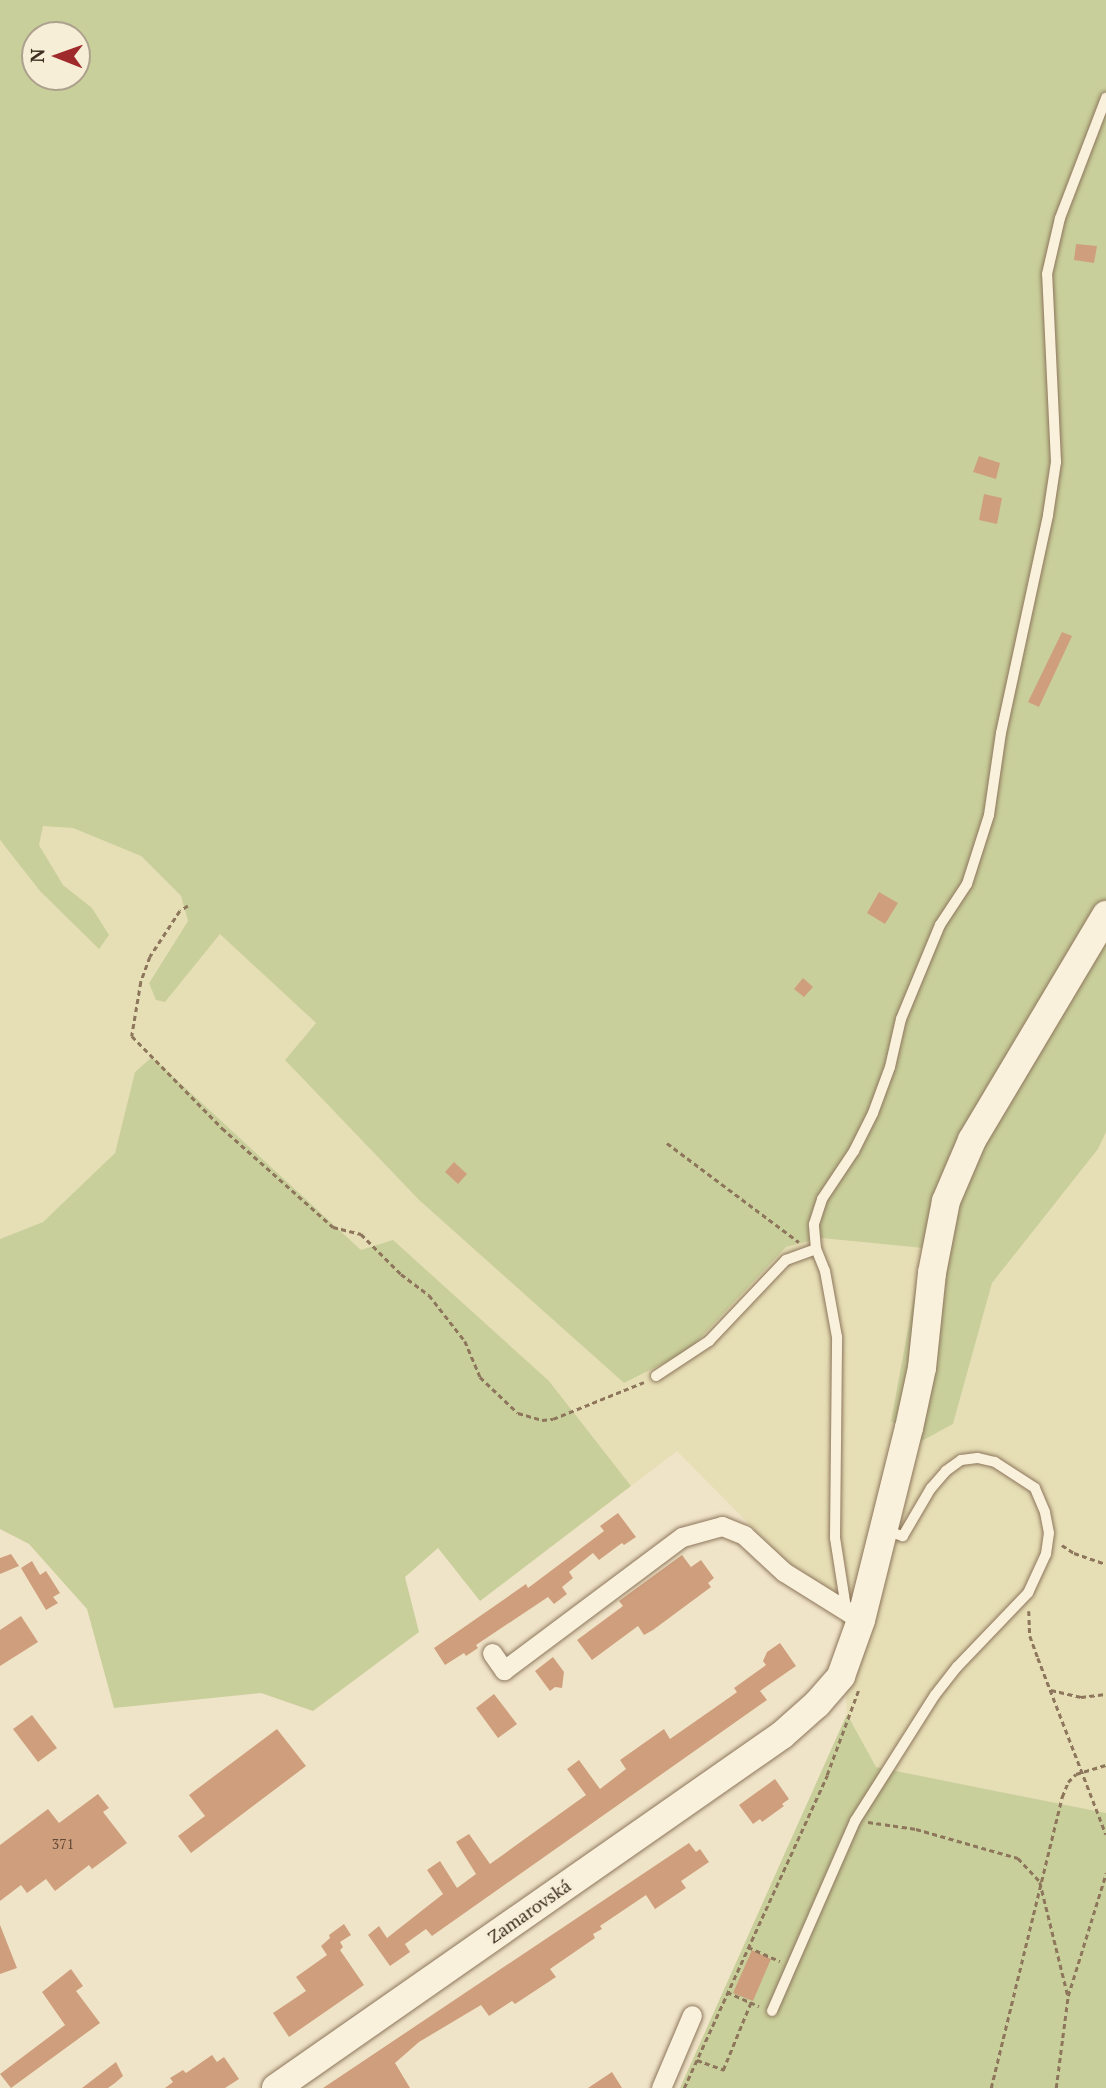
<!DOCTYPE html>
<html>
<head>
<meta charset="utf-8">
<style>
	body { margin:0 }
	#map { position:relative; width:1106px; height:2088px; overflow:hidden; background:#f0e4c8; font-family:"PT Serif",serif }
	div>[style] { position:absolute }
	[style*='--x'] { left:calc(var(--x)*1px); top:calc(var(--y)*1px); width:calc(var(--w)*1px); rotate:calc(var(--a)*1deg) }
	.farmland>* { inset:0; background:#e6deb5 }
	.green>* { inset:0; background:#c9cf9b }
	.building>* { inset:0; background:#cf9f7d }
	.path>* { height:2.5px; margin-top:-1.25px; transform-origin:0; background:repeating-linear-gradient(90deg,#8d765c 0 5px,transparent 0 8.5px) }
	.roads { filter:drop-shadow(0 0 2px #8d765c) drop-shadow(0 0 2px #8d765c) }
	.service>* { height:10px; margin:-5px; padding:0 5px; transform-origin:5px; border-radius:5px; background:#faf1dc }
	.minor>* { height:19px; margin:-9.5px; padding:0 9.5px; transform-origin:9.5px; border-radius:9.5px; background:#faf1dc }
	.secondary>* { height:28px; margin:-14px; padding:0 14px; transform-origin:14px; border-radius:14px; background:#faf1dc }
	span { translate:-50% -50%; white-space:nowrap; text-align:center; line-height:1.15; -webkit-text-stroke:5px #f7eed8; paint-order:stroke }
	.number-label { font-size:14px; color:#624a37 }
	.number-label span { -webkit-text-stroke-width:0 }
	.street-label { font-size:18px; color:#3d2e20 }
	.north { position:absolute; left:21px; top:21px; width:70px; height:70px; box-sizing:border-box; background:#f7eed8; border:2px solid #ada18e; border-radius:50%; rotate:271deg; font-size:19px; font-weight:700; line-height:28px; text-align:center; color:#3d2e20 }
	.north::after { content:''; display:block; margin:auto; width:24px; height:32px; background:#9e2a2b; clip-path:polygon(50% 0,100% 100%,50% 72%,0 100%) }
</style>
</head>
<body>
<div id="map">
	<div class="farmland">
		<div style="clip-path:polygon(43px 825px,73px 828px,141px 856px,181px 896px,188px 921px,149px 982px,165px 1002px,220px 933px,316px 1023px,285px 1060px,419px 1200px,624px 1383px,688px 1351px,786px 1247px,821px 1238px,924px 1248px,891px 1420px,923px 1441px,953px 1424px,992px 1283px,1098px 1149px,1106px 1132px,1106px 1813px,876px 1767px,847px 1714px,841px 1617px,677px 1451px,631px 1486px,549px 1381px,361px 1250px,152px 1057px,135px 1072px,115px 1153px,43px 1222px,0 1239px,0 840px,40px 891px,91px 908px,63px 885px,39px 845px)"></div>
	</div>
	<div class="green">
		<div style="clip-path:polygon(evenodd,0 0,1106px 0,1106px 1132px,1098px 1149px,992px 1283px,953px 1424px,922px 1441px,891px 1421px,923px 1248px,821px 1238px,786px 1247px,688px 1351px,624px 1383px,419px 1200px,285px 1060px,316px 1023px,220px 934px,165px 1002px,156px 1000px,149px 983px,188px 921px,181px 896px,141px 856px,73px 828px,43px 826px,39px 845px,63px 885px,92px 908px,109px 935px,99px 949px,40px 891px,0 840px,0 0,35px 35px,77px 35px,77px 77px,35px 77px,35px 35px)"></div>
		<div style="clip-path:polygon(152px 1057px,361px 1250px,393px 1240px,549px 1381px,631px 1486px,480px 1601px,438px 1548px,405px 1577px,419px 1632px,313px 1711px,261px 1693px,114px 1708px,87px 1609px,29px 1544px,0 1529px,0 1239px,43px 1222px,115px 1153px,135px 1072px)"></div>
		<div style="clip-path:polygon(847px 1714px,876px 1767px,1106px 1813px,1106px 2088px,680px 2088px)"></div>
	</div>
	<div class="building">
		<div style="clip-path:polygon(1076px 244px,1097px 246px,1094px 263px,1074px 260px)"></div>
		<div style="clip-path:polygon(979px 456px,1000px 463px,996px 479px,973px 472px)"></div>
		<div style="clip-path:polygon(984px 494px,1002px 498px,997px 524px,979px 520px)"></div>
		<div style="clip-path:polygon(1062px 632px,1072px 636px,1039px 707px,1028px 702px)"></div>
		<div style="clip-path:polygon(879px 892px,898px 903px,885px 924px,867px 913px)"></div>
		<div style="clip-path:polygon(803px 978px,813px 987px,804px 997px,794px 989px)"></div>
		<div style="clip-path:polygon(454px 1162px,467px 1174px,458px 1184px,445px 1172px)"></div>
		<div style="clip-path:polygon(618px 1513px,636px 1537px,624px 1545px,622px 1543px,599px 1560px,593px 1553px,569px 1572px,573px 1578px,562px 1587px,567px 1594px,554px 1604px,548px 1597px,476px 1645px,478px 1648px,466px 1656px,464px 1653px,445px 1665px,434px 1648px,526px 1584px,528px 1588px,604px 1531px,600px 1526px)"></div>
		<div style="clip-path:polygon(11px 1554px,19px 1566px,0 1574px,0 1558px)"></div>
		<div style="clip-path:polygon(682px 1555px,691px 1567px,701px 1560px,714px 1578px,708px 1583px,711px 1587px,653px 1630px,644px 1635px,638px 1626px,592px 1660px,577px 1640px,623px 1606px,619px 1601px)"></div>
		<div style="clip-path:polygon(32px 1561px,40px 1575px,46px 1571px,60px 1593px,53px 1597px,58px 1603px,46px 1610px,21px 1568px)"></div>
		<div style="clip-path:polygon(21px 1616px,38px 1642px,0 1666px,0 1630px)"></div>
		<div style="clip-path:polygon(780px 1643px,796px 1666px,760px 1691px,767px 1700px,432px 1936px,426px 1929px,405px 1944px,410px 1952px,390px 1966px,368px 1935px,379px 1926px,387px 1938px,443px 1894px,427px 1870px,440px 1861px,457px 1888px,476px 1874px,456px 1842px,469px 1834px,490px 1864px,586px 1795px,567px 1769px,579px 1760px,600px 1789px,626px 1769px,620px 1760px,664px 1729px,670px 1739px,733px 1695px,737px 1692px,734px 1688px,766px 1665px,763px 1661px,767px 1652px)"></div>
		<div style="clip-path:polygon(553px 1657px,564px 1672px,562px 1688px,555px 1687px,550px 1691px,535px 1671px)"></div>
		<div style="clip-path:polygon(494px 1694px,517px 1724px,498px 1738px,476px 1708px)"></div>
		<div style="clip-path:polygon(32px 1715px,57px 1748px,38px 1762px,13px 1729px)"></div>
		<div style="clip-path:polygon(277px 1729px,306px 1766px,191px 1853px,178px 1836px,205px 1816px,189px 1795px)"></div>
		<div style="clip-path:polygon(775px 1779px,789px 1799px,782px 1804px,784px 1806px,762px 1822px,760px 1819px,753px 1824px,739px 1805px)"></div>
		<div style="clip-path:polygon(98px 1794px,109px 1808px,103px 1812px,127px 1843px,92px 1869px,89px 1865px,55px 1891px,46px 1879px,27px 1893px,21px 1885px,0 1901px,0 1845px,48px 1809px,59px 1823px)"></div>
		<div style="clip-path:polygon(689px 1843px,696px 1852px,700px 1849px,709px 1862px,681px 1881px,686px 1888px,655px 1909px,646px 1895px,600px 1926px,602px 1929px,593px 1934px,595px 1938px,550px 1969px,556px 1977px,515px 2004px,512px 2001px,489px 2016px,481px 2005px,419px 2042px,395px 2063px,410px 2088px,323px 2088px)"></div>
		<div style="clip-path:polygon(344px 1924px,351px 1935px,340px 1942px,343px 1947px,340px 1950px,364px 1985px,289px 2037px,273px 2013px,306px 1991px,296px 1977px,327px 1955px,321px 1946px,330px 1938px,329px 1935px)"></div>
		<div style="clip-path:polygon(0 1925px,17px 1968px,0 1974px)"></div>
		<div style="clip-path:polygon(752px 1950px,771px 1959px,753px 2001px,733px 1993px)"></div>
		<div style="clip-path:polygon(71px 1969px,83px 1986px,76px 1991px,100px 2023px,11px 2088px,0 2074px,65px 2025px,42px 1992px)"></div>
		<div style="clip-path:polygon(212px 2055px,217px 2062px,224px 2057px,239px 2079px,225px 2088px,165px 2088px,173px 2082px,170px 2078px,183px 2070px,186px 2073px)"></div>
		<div style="clip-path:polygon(116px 2062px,123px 2076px,115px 2083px,108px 2088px,82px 2088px)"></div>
		<div style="clip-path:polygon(612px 2072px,622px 2088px,588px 2088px)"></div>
	</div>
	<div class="path">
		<div style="--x:188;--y:906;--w:9;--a:148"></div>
		<div style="--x:180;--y:911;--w:55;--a:123.1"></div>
		<div style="--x:150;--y:957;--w:27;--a:110"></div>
		<div style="--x:141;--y:982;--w:55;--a:99.5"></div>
		<div style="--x:132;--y:1036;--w:129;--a:45.6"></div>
		<div style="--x:222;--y:1128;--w:149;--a:41.7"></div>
		<div style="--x:333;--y:1227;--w:29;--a:14"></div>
		<div style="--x:361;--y:1234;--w:57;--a:45"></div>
		<div style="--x:401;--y:1274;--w:35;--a:37"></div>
		<div style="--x:429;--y:1295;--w:58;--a:52"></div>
		<div style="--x:465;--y:1341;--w:39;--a:67"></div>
		<div style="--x:480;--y:1377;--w:52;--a:43.5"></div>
		<div style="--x:518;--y:1413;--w:25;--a:16"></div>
		<div style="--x:542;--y:1420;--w:11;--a:-5"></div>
		<div style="--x:553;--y:1419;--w:98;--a:-22.1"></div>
		<div style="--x:667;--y:1143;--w:165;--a:36.9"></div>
		<div style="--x:1062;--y:1545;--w:14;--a:34"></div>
		<div style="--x:1074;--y:1553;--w:34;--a:19"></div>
		<div style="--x:1029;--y:1611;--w:25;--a:88"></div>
		<div style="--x:1030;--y:1636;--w:23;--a:70"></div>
		<div style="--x:1038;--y:1658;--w:189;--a:68.9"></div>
		<div style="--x:1051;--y:1690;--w:31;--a:13"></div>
		<div style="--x:1081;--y:1697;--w:25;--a:-7"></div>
		<div style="--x:868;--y:1822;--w:49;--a:8.3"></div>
		<div style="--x:916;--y:1829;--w:106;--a:15.9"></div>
		<div style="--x:1018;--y:1858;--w:33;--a:47"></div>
		<div style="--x:1040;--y:1882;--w:117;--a:76.2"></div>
		<div style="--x:748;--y:1947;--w:35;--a:24"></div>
		<div style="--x:727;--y:1992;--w:35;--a:24"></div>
		<div style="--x:697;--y:2060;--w:29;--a:20"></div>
		<div style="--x:723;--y:2070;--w:74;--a:-67.6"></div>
		<div style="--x:684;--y:2088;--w:344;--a:-65.4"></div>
		<div style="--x:827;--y:1775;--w:90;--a:-69.7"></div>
		<div style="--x:991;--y:2088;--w:300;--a:-76.3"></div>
		<div style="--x:1062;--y:1797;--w:16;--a:-68"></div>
		<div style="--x:1068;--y:1782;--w:11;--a:-45"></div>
		<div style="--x:1076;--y:1774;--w:31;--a:-17"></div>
		<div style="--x:1056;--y:2088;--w:93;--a:-82.6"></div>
		<div style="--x:1068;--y:1996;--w:129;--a:-72.8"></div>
	</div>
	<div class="roads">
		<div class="service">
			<div style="--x:656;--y:1376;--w:64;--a:-33.4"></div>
			<div style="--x:709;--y:1341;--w:112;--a:-46.5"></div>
			<div style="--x:786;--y:1260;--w:32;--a:-20"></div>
			<div style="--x:846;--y:1608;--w:71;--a:-98.9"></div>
			<div style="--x:835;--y:1538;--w:201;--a:-89.4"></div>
			<div style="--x:837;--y:1337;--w:67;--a:-100.3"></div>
			<div style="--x:825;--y:1271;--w:24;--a:-112"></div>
			<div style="--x:816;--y:1249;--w:25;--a:-95"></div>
			<div style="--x:814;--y:1224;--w:26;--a:-72"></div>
			<div style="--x:822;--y:1199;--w:58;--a:-56.3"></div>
			<div style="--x:854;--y:1151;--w:42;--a:-63.4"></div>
			<div style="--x:873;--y:1113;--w:49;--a:-69.7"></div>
			<div style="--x:890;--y:1067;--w:49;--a:-77.1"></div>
			<div style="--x:901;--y:1019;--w:102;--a:-67.5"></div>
			<div style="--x:940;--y:925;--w:49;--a:-56.6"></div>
			<div style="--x:967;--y:884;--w:72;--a:-72.3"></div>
			<div style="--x:989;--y:815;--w:83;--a:-81.7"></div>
			<div style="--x:1001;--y:733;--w:223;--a:-77.8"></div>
			<div style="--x:1048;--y:515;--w:54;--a:-81.4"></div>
			<div style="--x:1056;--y:462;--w:188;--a:-92.7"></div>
			<div style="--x:1047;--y:274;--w:57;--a:-76.9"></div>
			<div style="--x:1060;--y:218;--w:129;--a:-69"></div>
			<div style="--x:772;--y:2011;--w:207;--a:-66.4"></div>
			<div style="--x:855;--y:1821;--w:149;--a:-57.6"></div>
			<div style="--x:935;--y:1695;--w:36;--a:-52"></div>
			<div style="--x:957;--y:1667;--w:103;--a:-46.2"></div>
			<div style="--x:1028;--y:1593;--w:43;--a:-65.2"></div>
			<div style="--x:1046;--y:1554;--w:21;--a:-82"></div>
			<div style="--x:1049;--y:1533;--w:21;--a:-101"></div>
			<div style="--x:1045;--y:1512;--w:26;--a:-113"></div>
			<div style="--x:1035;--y:1488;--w:48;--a:-147"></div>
			<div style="--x:995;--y:1462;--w:18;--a:-167"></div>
			<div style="--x:977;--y:1458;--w:16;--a:173"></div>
			<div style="--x:961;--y:1460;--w:19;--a:144"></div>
			<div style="--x:946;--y:1471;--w:23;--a:131"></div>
			<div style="--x:931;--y:1488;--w:56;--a:120.3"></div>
			<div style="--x:903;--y:1536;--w:19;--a:-164"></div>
		</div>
		<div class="minor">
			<div style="--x:492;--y:1653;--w:21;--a:55"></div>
			<div style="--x:504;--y:1670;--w:222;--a:-36.8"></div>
			<div style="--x:682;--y:1537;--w:41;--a:-15.4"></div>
			<div style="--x:722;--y:1526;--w:24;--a:22"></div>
			<div style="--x:744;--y:1535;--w:54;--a:42.8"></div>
			<div style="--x:784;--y:1572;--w:91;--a:31.9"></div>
			<div style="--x:661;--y:2088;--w:79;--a:-67"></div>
		</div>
		<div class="secondary">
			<div style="--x:276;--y:2088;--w:617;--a:-34.9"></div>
			<div style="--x:782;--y:1735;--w:47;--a:-41.5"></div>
			<div style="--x:817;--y:1704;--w:37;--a:-49"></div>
			<div style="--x:841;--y:1676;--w:59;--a:-70.3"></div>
			<div style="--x:861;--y:1620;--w:198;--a:-76"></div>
			<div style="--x:909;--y:1428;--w:61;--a:-77.8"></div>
			<div style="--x:922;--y:1368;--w:96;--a:-84"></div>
			<div style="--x:932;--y:1273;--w:73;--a:-79"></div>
			<div style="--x:946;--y:1201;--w:66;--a:-66.9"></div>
			<div style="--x:972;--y:1140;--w:262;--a:-59.2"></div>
		</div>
	</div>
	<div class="number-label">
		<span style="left:63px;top:1844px">371</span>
	</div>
	<div class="street-label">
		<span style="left:529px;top:1911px;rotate:-35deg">Zamarovská</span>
	</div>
	<div class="north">N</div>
</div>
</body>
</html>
